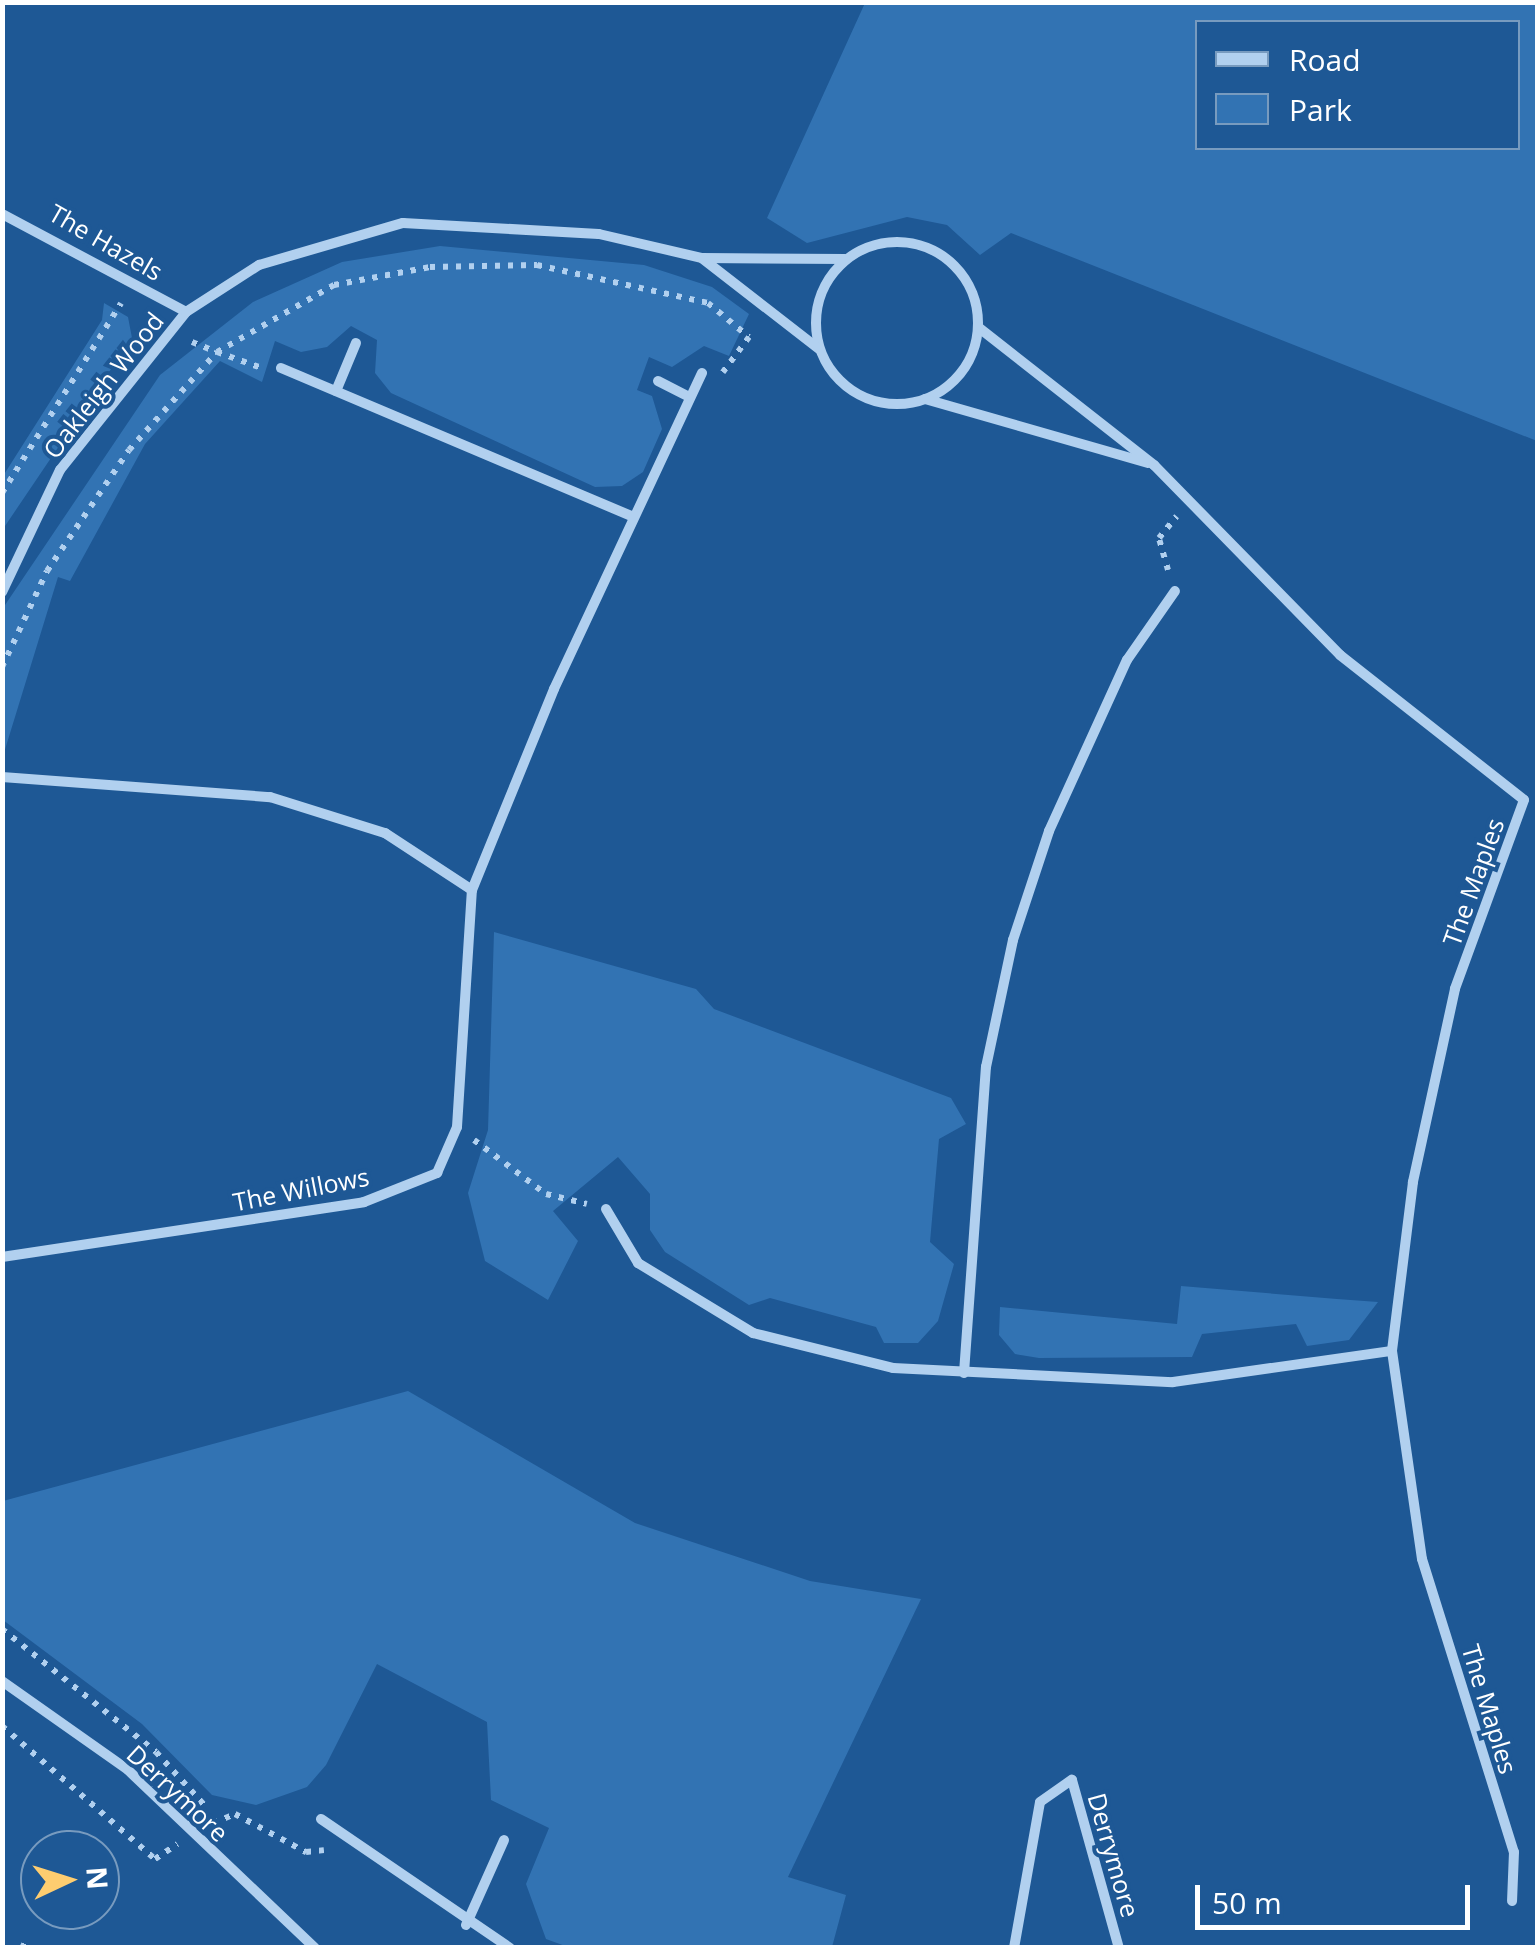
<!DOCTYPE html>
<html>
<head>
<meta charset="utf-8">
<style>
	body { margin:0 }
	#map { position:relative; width:1540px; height:1950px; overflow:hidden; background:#1e5895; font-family:"Open Sans",sans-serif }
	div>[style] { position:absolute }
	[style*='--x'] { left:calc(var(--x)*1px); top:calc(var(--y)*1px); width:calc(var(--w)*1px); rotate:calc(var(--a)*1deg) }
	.green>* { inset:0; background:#3273b3 }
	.path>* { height:6px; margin-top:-3px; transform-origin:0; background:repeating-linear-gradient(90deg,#b1d0ef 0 5px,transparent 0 13px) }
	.minor>* { height:10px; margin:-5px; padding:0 5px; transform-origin:5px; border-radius:5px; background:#b1d0ef }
	.minor>.ring { margin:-5px; padding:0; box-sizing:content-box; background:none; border:10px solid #b1d0ef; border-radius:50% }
	span { translate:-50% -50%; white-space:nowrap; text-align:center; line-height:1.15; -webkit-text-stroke:8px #1e5895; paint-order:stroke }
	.street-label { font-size:25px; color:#fff }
	.frame { position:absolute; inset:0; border:5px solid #fff; pointer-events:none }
	.legend { position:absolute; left:1195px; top:20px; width:325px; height:130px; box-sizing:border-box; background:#1e5895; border:2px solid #789bbf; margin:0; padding:12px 18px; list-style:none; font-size:30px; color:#fff }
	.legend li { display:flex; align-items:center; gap:20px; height:50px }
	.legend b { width:50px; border:2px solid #789bbf }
	.north { position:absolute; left:20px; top:1830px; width:100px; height:100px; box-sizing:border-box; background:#1e5895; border:2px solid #789bbf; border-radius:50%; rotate:86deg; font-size:28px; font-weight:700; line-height:40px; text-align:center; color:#fff }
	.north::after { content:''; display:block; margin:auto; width:35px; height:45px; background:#fecd70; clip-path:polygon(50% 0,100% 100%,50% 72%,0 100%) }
	.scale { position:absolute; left:1195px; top:1885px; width:275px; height:45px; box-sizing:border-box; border:5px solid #fff; border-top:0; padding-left:12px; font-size:30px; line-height:35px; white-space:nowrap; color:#fff; -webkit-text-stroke:8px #1e5895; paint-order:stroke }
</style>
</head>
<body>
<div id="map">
	<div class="green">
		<div style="clip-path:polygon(evenodd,865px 3px,1537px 3px,1537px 441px,1011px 233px,980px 255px,947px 225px,907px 217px,807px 243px,767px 218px,865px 3px,1198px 22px,1518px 22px,1518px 148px,1198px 148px,1198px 22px)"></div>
		<div style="clip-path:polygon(440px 246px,644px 265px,712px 287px,749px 314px,729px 356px,704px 346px,672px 367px,649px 357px,637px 390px,652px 396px,662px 429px,643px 472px,622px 486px,595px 487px,391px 393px,375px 373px,377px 340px,351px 326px,327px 347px,301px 352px,275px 341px,262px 382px,220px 361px,145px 444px,70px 581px,58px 577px,3px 756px,3px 608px,160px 375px,253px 302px,342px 262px)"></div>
		<div style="clip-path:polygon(104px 303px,128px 317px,132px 338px,3px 529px,3px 476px,102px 320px)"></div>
		<div style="clip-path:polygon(494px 932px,696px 989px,714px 1009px,951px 1098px,966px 1124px,939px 1139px,930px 1242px,954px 1264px,938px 1321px,918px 1343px,884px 1343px,876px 1327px,770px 1298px,749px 1305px,665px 1252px,650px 1230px,650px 1194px,618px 1157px,553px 1211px,578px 1241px,548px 1300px,485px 1261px,468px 1193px,488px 1130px)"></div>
		<div style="clip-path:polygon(1181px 1286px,1337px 1299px,1378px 1302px,1349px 1340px,1307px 1346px,1296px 1324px,1202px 1334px,1192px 1357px,1039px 1358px,1015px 1354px,999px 1335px,1000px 1307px,1177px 1324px)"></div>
		<div style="clip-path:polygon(408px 1391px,635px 1523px,810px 1581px,921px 1599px,788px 1877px,846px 1895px,832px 1947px,568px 1947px,546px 1939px,526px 1884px,549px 1828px,491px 1800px,487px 1722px,377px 1664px,326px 1765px,307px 1787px,256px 1805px,212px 1795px,142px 1724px,3px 1620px,3px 1501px)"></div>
	</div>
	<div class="path">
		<div style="--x:192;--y:342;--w:27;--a:22"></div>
		<div style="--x:217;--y:352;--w:135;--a:-29.8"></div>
		<div style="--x:334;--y:285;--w:98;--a:-10.6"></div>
		<div style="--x:430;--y:267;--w:107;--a:-1.1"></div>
		<div style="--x:537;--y:265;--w:175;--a:12.5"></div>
		<div style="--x:708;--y:303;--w:53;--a:39.7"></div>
		<div style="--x:749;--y:337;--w:44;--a:126.6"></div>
		<div style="--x:2;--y:493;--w:224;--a:-57.9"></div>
		<div style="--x:1168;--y:570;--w:33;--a:-106"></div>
		<div style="--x:1159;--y:538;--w:28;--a:-51"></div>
		<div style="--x:2;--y:667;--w:106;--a:-64.9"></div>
		<div style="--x:47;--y:571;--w:146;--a:-55.9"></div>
		<div style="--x:129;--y:450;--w:132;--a:-48.1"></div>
		<div style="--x:217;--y:352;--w:45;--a:19.7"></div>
		<div style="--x:474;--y:1140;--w:90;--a:36.9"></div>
		<div style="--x:546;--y:1194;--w:42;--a:13.7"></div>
		<div style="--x:2;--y:1629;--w:197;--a:38.6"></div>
		<div style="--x:156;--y:1752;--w:76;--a:47.7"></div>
		<div style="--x:2;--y:1726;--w:203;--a:41"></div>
		<div style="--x:155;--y:1859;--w:27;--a:-34"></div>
		<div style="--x:213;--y:1823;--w:24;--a:-22"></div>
		<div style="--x:235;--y:1814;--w:81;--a:28.2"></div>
		<div style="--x:306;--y:1852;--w:18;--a:-6"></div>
		<div style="--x:22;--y:1948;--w:8;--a:-60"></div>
	</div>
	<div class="minor">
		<div style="--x:2;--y:214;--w:208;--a:28"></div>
		<div class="ring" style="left:816px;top:242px;width:152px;height:152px"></div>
		<div style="--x:703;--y:259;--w:147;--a:37.8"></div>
		<div style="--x:978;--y:327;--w:224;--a:38.1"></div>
		<div style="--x:1154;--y:465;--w:266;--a:45.6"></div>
		<div style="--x:1340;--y:655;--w:234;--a:38.2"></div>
		<div style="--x:1524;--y:800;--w:201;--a:110.1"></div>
		<div style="--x:1455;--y:989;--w:198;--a:102.3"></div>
		<div style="--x:1413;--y:1182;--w:170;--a:97.1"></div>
		<div style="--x:1392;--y:1351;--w:210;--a:81.8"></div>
		<div style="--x:1422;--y:1559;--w:307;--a:72.6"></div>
		<div style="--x:1514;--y:1852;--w:49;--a:92.3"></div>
		<div style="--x:281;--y:368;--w:380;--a:22.9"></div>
		<div style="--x:658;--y:381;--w:36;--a:27"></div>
		<div style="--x:336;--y:391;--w:52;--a:-67.4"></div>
		<div style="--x:925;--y:399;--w:232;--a:16"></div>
		<div style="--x:2;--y:592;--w:135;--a:-64.6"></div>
		<div style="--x:60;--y:470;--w:202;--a:-51.4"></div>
		<div style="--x:186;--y:312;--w:87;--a:-32.8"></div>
		<div style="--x:259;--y:265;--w:150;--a:-16.3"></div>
		<div style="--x:403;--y:223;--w:196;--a:3.2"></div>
		<div style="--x:599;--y:234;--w:106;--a:13.1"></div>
		<div style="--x:702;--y:258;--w:143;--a:0.4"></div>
		<div style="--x:2;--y:777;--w:269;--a:4.3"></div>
		<div style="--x:270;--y:797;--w:121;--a:17.4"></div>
		<div style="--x:385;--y:833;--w:104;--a:33.2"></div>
		<div style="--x:606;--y:1209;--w:63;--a:59.3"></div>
		<div style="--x:638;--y:1263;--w:135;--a:31.3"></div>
		<div style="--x:753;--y:1333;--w:144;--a:14"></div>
		<div style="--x:893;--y:1368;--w:280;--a:2.9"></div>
		<div style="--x:1173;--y:1382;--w:221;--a:-8.1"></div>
		<div style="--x:2;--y:1257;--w:366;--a:-8.6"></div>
		<div style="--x:364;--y:1202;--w:79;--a:-21.7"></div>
		<div style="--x:437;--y:1173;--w:50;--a:-66.5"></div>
		<div style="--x:457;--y:1127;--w:237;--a:-86.4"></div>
		<div style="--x:472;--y:890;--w:217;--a:-67.8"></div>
		<div style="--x:554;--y:689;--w:349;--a:-64.9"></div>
		<div style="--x:964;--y:1373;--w:307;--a:-85.9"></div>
		<div style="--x:986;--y:1067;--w:130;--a:-78"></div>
		<div style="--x:1013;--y:940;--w:115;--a:-71.7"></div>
		<div style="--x:1049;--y:831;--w:188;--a:-65.5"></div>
		<div style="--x:1127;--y:660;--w:84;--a:-55.2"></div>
		<div style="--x:2;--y:1681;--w:154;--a:35.2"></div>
		<div style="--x:128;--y:1770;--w:258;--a:43.6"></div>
		<div style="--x:321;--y:1819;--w:229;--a:34.3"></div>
		<div style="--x:466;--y:1925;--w:93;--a:-65.9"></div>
		<div style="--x:1014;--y:1948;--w:148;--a:-79.9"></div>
		<div style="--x:1040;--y:1802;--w:39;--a:-35"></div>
		<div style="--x:1072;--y:1780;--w:174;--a:74.4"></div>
	</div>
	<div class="street-label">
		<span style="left:106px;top:242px;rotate:30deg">The Hazels</span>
		<span style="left:103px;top:385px;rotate:-52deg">Oakleigh Wood</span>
		<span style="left:1473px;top:882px;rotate:-70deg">The Maples</span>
		<span style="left:301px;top:1189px;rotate:-11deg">The Willows</span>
		<span style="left:1490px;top:1709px;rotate:73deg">The Maples</span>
		<span style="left:178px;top:1793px;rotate:43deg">Derrymore</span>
		<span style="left:1114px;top:1855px;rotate:74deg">Derrymore</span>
	</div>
	<div class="frame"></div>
	<ul class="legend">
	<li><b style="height:12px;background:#b1d0ef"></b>Road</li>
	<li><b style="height:28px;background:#3273b3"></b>Park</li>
	</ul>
	<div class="north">N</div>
	<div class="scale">50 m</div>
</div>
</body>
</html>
